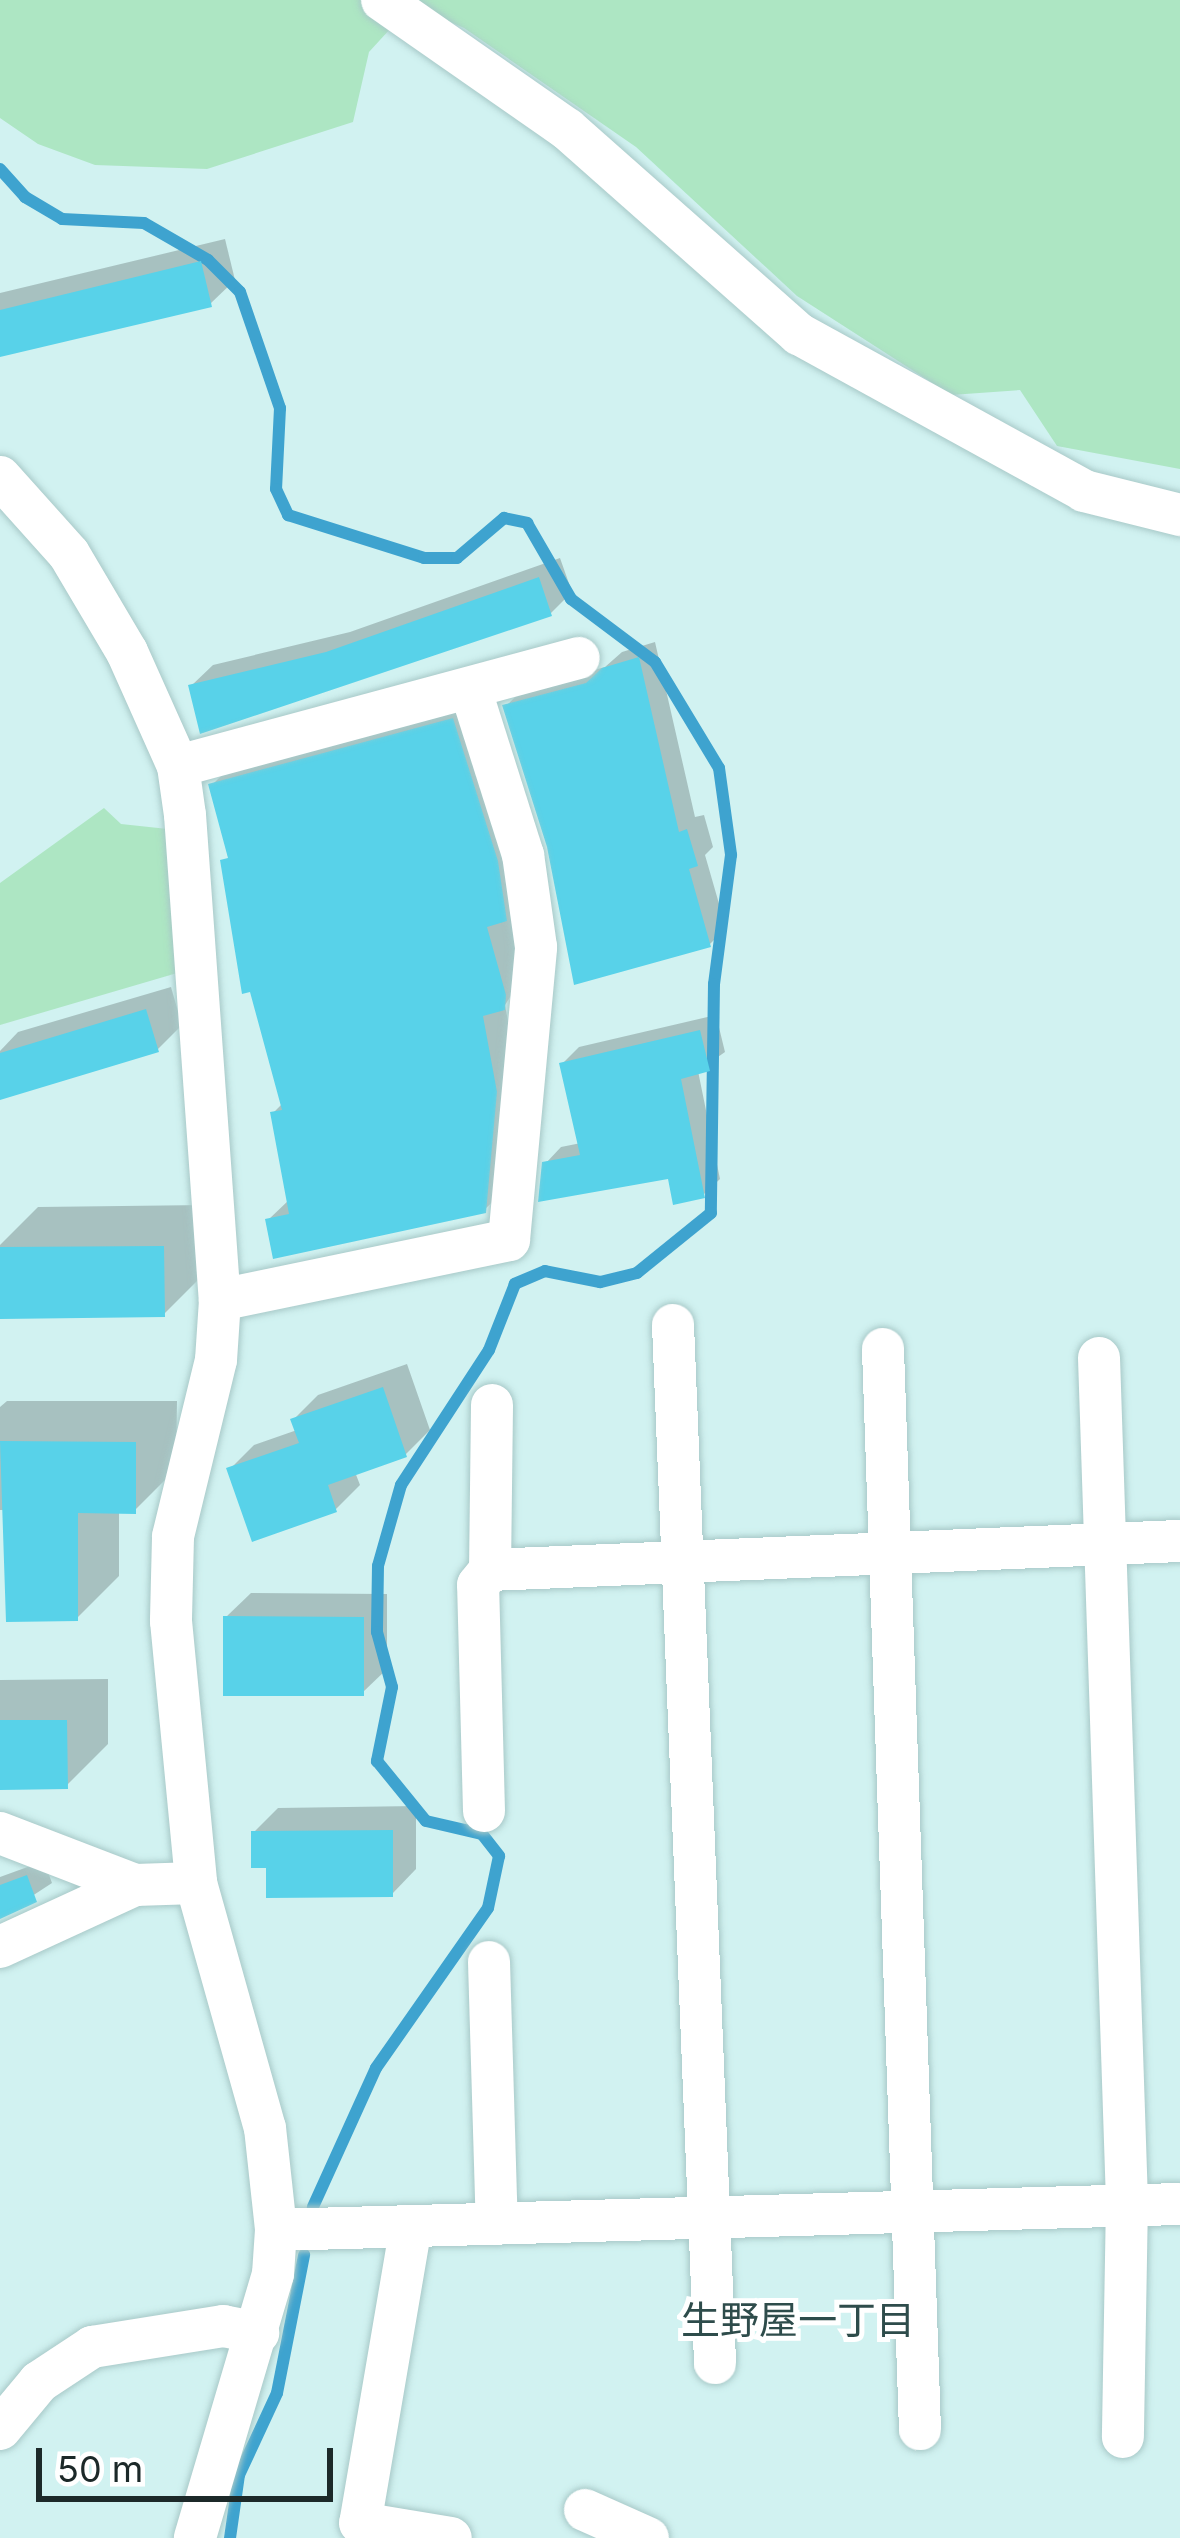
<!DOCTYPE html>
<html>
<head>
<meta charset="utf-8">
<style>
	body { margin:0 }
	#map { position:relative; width:1180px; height:2538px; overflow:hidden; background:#d1f2f1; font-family:Inter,"Noto Sans JP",sans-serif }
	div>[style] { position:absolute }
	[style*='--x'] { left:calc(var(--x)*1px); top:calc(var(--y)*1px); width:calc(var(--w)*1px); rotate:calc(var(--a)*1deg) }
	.green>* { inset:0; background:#ade6c3 }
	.shadow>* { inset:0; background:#0003 }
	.stream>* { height:12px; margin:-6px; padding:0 6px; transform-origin:6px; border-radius:6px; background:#3ea3cf }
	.building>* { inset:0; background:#58d2e9 }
	.roads { filter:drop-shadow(0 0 3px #a8c9c8) drop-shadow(0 0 3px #a8c9c8) }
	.minor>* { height:42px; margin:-21px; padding:0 21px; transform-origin:21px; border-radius:21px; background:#fff }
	span { translate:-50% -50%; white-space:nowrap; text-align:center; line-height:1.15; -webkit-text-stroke:10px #fff; paint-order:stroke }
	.neighbourhood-label { font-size:39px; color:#2e4c4b }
	.scale { position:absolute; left:36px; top:2448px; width:297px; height:54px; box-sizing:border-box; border:6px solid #1c2929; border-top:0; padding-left:15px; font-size:36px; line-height:42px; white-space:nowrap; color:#1c2929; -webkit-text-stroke:9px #fff; paint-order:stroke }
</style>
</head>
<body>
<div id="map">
	<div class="green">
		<div style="clip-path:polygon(0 0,1180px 0,1180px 469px,1057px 446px,1020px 390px,951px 395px,797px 296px,636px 147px,464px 28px,412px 5px,369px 52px,353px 122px,207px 169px,95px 165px,38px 144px,0 118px)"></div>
		<div style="clip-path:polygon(104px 808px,121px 824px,177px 830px,184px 971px,0 1025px,0 883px)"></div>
	</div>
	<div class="shadow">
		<div style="clip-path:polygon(225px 239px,235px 280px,210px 304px,0 354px,0 293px)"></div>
		<div style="clip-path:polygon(560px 558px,572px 592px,551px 613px,191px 686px,213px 665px,350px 632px)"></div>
		<div style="clip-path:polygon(655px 642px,695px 817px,704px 815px,713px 847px,705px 855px,726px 928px,709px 945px,550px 847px,506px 706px,522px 690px,605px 667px,622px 652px)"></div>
		<div style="clip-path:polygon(474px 699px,526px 897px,510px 914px,526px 972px,505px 1005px,517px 1069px,506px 1189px,484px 1210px,268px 1220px,290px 1199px,273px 1113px,283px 1103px,212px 785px,233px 764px)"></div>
		<div style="clip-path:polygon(171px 987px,182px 1025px,157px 1050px,0 1076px,0 1051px,18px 1032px)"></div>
		<div style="clip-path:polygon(716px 1015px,725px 1052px,698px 1071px,720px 1179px,703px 1195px,670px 1175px,545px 1164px,561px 1147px,581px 1143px,562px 1064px,579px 1047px)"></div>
		<div style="clip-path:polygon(205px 1205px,206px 1272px,164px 1314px,0 1316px,0 1245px,38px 1207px)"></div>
		<div style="clip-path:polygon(407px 1364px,430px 1430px,406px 1454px,355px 1472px,360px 1485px,335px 1510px,230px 1469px,254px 1445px,297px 1430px,293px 1420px,318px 1395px)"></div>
		<div style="clip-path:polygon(7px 1401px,177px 1401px,176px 1469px,134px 1511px,119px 1510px,119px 1576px,77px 1618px,9px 1510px,0 1510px,0 1407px)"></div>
		<div style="clip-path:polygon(251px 1593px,387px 1594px,387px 1669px,362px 1693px,226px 1617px)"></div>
		<div style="clip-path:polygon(108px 1679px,108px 1744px,66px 1786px,0 1787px,0 1680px)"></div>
		<div style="clip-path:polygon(416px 1806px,416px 1869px,392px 1894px,269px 1865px,254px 1832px,278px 1808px)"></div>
		<div style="clip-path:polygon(44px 1861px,52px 1883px,0 1917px,0 1877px)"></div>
	</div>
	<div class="stream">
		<div style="--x:0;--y:169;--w:38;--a:48"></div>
		<div style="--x:25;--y:197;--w:43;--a:30.7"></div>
		<div style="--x:62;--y:219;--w:82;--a:2.8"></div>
		<div style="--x:144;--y:223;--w:74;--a:30"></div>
		<div style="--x:208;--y:260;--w:45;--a:45"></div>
		<div style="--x:240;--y:292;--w:123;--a:71"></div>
		<div style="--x:280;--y:408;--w:81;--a:92.8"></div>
		<div style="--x:276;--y:489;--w:29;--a:65"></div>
		<div style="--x:288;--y:515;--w:143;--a:17.5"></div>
		<div style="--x:424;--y:558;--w:33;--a:0"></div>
		<div style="--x:457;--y:558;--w:62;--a:-40.4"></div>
		<div style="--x:504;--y:518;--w:24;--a:12"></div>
		<div style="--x:527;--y:523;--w:88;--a:59.9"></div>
		<div style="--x:571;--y:599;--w:105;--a:36.9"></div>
		<div style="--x:655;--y:662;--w:124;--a:58.9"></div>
		<div style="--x:719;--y:768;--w:88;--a:82.1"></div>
		<div style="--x:731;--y:855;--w:130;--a:97.5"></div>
		<div style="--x:714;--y:984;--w:229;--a:90.8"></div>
		<div style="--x:711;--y:1213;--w:95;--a:141"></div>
		<div style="--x:637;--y:1273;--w:38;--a:166"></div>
		<div style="--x:600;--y:1282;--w:56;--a:-168.7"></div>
		<div style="--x:545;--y:1271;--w:33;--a:157"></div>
		<div style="--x:515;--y:1284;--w:71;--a:111.5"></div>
		<div style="--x:489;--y:1350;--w:161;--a:123.1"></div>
		<div style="--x:401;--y:1485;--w:84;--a:105.9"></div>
		<div style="--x:378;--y:1566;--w:66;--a:90.9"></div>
		<div style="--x:377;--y:1632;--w:57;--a:74.7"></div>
		<div style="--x:392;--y:1687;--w:76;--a:101.5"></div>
		<div style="--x:377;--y:1761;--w:77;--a:50.8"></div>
		<div style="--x:426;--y:1821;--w:57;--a:13.1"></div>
		<div style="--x:482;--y:1834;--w:28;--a:52"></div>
		<div style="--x:499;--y:1856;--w:53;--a:101.9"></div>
		<div style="--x:488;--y:1908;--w:195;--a:125"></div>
		<div style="--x:376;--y:2068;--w:153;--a:114.4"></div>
		<div style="--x:230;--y:2538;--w:64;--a:-81.9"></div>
		<div style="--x:239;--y:2475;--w:90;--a:-65.1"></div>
		<div style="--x:277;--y:2393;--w:141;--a:-78.9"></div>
	</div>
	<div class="building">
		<div style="clip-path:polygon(201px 261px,212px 307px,0 357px,0 310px)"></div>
		<div style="clip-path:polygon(539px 577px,552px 616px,200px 734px,188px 685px,326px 652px)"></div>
		<div style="clip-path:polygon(639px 657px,679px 832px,687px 829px,698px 866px,689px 869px,711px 947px,574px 985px,547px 847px,502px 705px,586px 683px,602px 668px)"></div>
		<div style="clip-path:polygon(453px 718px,498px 861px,507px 921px,487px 927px,506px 995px,505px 1010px,483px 1016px,497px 1092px,486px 1213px,273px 1259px,265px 1219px,289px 1214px,270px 1112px,282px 1110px,250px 992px,242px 994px,220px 860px,228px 858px,208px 784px)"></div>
		<div style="clip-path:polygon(146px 1009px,159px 1052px,0 1100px,0 1053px)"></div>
		<div style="clip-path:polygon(700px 1030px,710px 1071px,681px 1079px,705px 1198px,673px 1205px,668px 1179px,538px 1202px,542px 1162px,580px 1155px,559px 1063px)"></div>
		<div style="clip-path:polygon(164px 1246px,165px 1317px,0 1319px,0 1247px)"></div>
		<div style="clip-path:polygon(383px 1387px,407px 1457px,328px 1485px,337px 1512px,252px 1542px,226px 1468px,299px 1443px,290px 1419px)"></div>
		<div style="clip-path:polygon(0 1441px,136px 1442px,136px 1514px,78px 1513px,78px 1621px,6px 1622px)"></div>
		<div style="clip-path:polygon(223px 1616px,364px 1617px,364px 1696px,223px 1696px)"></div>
		<div style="clip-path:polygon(0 1720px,67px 1720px,68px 1789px,0 1790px)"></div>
		<div style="clip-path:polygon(393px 1830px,393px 1897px,266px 1898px,266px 1868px,251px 1868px,251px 1831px)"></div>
		<div style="clip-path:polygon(27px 1875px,37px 1902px,0 1919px,0 1885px)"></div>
	</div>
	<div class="roads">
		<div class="minor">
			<div style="--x:382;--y:0;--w:226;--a:34.9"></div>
			<div style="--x:567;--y:129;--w:310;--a:41.5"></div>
			<div style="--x:799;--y:334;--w:325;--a:28.8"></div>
			<div style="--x:1084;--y:491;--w:99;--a:14"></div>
			<div style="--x:0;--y:477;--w:103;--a:48.1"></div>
			<div style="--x:69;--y:554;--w:114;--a:59.4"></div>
			<div style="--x:127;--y:652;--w:125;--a:65.9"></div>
			<div style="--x:178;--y:766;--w:49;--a:81.9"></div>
			<div style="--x:185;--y:815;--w:486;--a:85.9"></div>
			<div style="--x:220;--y:1300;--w:60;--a:93.8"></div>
			<div style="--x:216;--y:1360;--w:182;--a:103.7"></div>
			<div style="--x:173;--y:1537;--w:84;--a:91.4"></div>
			<div style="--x:171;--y:1621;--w:263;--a:84.5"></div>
			<div style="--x:196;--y:1883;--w:255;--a:74.3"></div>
			<div style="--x:265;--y:2128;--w:103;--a:83.8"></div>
			<div style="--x:276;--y:2230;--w:44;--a:93.9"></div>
			<div style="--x:273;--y:2274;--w:275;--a:106.5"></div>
			<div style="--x:178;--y:766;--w:415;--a:-15.1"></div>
			<div style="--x:220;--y:1300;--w:295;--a:-11.7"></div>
			<div style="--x:509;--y:1240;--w:294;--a:-84.7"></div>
			<div style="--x:536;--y:947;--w:93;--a:-98"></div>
			<div style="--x:523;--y:855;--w:172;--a:-107.6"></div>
			<div style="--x:673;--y:1325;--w:1039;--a:87.68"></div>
			<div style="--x:883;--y:1349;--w:1081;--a:88.04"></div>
			<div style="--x:1099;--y:1358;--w:843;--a:88.1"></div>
			<div style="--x:1127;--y:2201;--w:236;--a:91"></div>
			<div style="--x:490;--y:1570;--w:691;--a:-2.41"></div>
			<div style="--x:484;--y:1811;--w:226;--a:-91.5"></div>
			<div style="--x:478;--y:1585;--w:19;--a:-51"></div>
			<div style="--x:490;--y:1570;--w:165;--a:-89.3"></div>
			<div style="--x:0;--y:1833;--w:145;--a:21.1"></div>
			<div style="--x:0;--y:1947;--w:149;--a:-24.7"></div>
			<div style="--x:135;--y:1885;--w:61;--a:-1.9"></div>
			<div style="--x:489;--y:1962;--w:262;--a:88.3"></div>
			<div style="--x:411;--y:2226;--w:301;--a:99.7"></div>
			<div style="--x:360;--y:2523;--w:92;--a:9.4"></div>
			<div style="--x:276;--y:2230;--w:904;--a:-1.65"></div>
			<div style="--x:0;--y:2429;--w:61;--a:-50.3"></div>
			<div style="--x:39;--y:2382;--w:64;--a:-33.4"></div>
			<div style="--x:92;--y:2347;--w:133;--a:-9.1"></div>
			<div style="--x:223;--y:2326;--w:36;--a:11"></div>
			<div style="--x:585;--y:2510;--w:69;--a:24"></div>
		</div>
	</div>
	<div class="neighbourhood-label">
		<span style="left:798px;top:2320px">生野屋一丁目</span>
	</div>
	<div class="scale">50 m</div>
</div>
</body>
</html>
